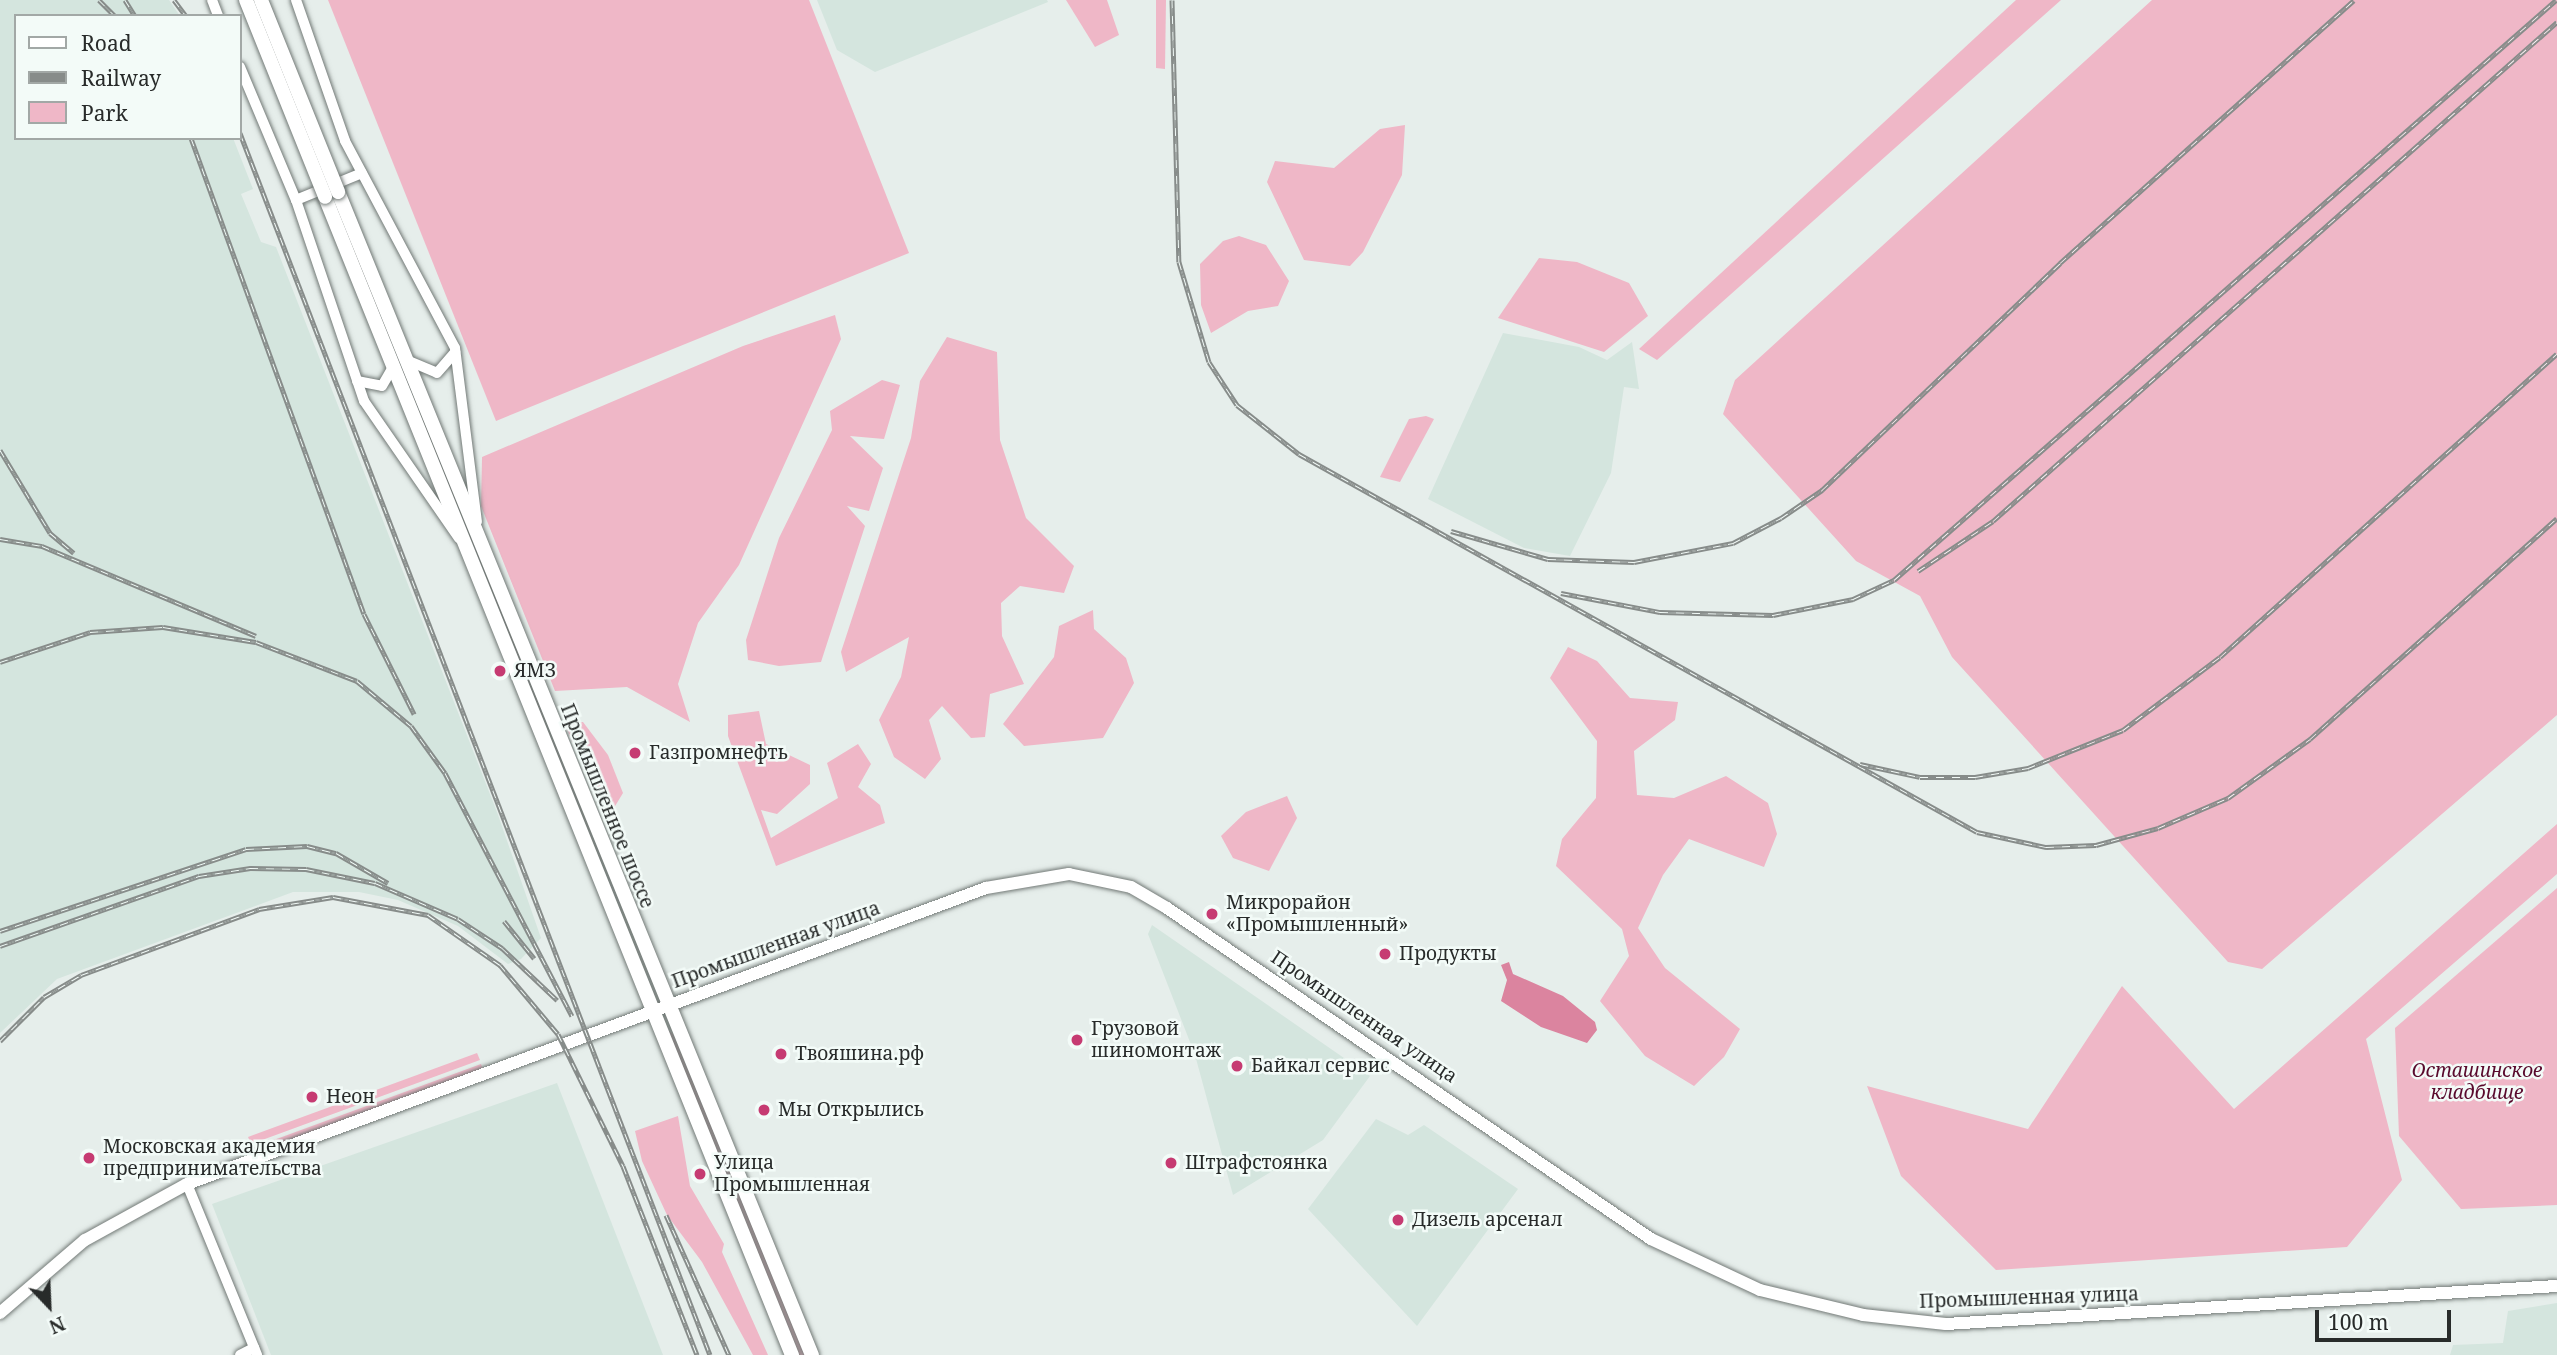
<!DOCTYPE html>
<html>
<head>
<meta charset="utf-8">
<style>
	body { margin:0 }
	#map { position:relative; width:2557px; height:1355px; overflow:hidden; background:#e6eeeb; font-family:"Noto Serif",serif }
	div>[style] { position:absolute }
	[style*='--x'] { left:calc(var(--x)*1px); top:calc(var(--y)*1px); width:calc(var(--w)*1px); rotate:calc(var(--a)*1deg) }
	.built>* { inset:0; background:#d4e5de }
	.green>* { inset:0; background:#efb7c7 }
	.water>* { inset:0; background:#db849f }
	.roads { filter:drop-shadow(0 0 2px #727976) drop-shadow(0 0 2px #727976) }
	.minor>* { height:10px; margin:-5px; padding:0 5px; transform-origin:5px; border-radius:5px; background:#fff }
	.tertiary>* { height:12px; margin:-6px; padding:0 6px; transform-origin:6px; border-radius:6px; background:#fff }
	.secondary>* { height:14px; margin:-7px; padding:0 7px; transform-origin:7px; border-radius:7px; background:#fff }
	.rail>* { height:5px; margin-top:-2.5px; transform-origin:0; background:repeating-linear-gradient(90deg,#f3fbf8 0 8px,#878c8a 0 16px); box-sizing:border-box; border-block:2px solid #878c8a }
	.bridges { filter:drop-shadow(0 0 2px #727976) drop-shadow(0 0 2px #727976) }
	.secondary-bridge>* { height:14px; margin:-7px; padding:0 7px; transform-origin:7px; border-radius:7px; background:#fff }
	.dots>* { width:19px; height:19px; translate:-50% -50%; box-sizing:border-box; border:4px solid #f3fbf8; border-radius:50% }
	span { translate:-50% -50%; white-space:nowrap; text-align:center; line-height:1.15; -webkit-text-stroke:5px #f3fbf8; paint-order:stroke }
	.poi-label { font-size:19px; color:#282b2a }
	.left { translate:0 -50%; text-align:left }
	.street-label { font-size:19px; color:#282b2a }
	.park-label { font-size:19px; color:#590a2d; font-style:italic }
	.legend { position:absolute; left:14px; top:14px; width:228px; height:126px; box-sizing:border-box; background:#f3fbf8; border:2px solid #a2a8a6; margin:0; padding:9px 12px; list-style:none; font-size:21px; color:#282b2a }
	.legend li { display:flex; align-items:center; gap:14px; height:35px }
	.legend b { width:35px; border:2px solid #a2a8a6 }
	.north { position:absolute; left:14px; top:1271px; width:70px; height:70px; -webkit-text-stroke:5px #f3fbf8; paint-order:stroke; rotate:157deg; font-size:19px; font-weight:700; line-height:28px; text-align:center; color:#282b2a }
	.north::after { content:''; display:block; margin:auto; width:24px; height:32px; background:#282b2a; clip-path:polygon(50% 0,100% 100%,50% 72%,0 100%) }
	.scale { position:absolute; left:2315px; top:1310px; width:136px; height:32px; box-sizing:border-box; border:4px solid #282b2a; border-top:0; padding-left:9px; font-size:21px; line-height:24px; white-space:nowrap; color:#282b2a; -webkit-text-stroke:5px #f3fbf8; paint-order:stroke }
</style>
</head>
<body>
<div id="map">
	<div class="built">
		<div style="clip-path:polygon(0 0,169px 0,180px 16px,16px 16px,16px 138px,233px 138px,253px 189px,241px 194px,261px 242px,276px 247px,497px 812px,541px 938px,521px 959px,508px 964px,458px 926px,398px 900px,359px 892px,293px 892px,57px 979px,0 1033px)"></div>
		<div style="clip-path:polygon(817px 0,1047px 0,1048px 2px,875px 72px,837px 50px)"></div>
		<div style="clip-path:polygon(1503px 333px,1579px 347px,1607px 360px,1632px 342px,1639px 389px,1624px 387px,1611px 473px,1570px 556px,1524px 548px,1428px 499px)"></div>
		<div style="clip-path:polygon(1152px 925px,1370px 1076px,1323px 1140px,1233px 1195px,1195px 1055px,1148px 934px)"></div>
		<div style="clip-path:polygon(557px 1083px,663px 1355px,271px 1355px,212px 1204px)"></div>
		<div style="clip-path:polygon(1376px 1119px,1408px 1135px,1424px 1125px,1518px 1189px,1417px 1326px,1308px 1209px)"></div>
		<div style="clip-path:polygon(2557px 1303px,2557px 1355px,2450px 1355px,2453px 1345px,2503px 1343px,2508px 1311px)"></div>
	</div>
	<div class="green">
		<div style="clip-path:polygon(328px 0,809px 0,909px 253px,496px 421px)"></div>
		<div style="clip-path:polygon(1066px 0,1107px 0,1119px 35px,1095px 47px)"></div>
		<div style="clip-path:polygon(1156px 0,1166px 0,1165px 69px,1156px 68px)"></div>
		<div style="clip-path:polygon(2016px 0,2061px 0,1657px 360px,1639px 349px)"></div>
		<div style="clip-path:polygon(2152px 0,2557px 0,2557px 715px,2262px 969px,2228px 962px,1952px 657px,1920px 596px,1856px 561px,1723px 414px,1735px 380px)"></div>
		<div style="clip-path:polygon(1405px 125px,1402px 175px,1363px 252px,1350px 266px,1304px 260px,1267px 182px,1275px 161px,1334px 168px,1380px 129px)"></div>
		<div style="clip-path:polygon(1239px 236px,1266px 245px,1289px 281px,1278px 306px,1248px 311px,1211px 333px,1201px 305px,1200px 264px,1223px 241px)"></div>
		<div style="clip-path:polygon(1539px 258px,1577px 262px,1629px 283px,1648px 316px,1604px 352px,1498px 318px)"></div>
		<div style="clip-path:polygon(835px 315px,841px 339px,739px 565px,698px 623px,678px 684px,690px 722px,627px 687px,555px 691px,481px 506px,482px 457px,743px 346px)"></div>
		<div style="clip-path:polygon(947px 337px,997px 352px,1000px 440px,1026px 518px,1074px 566px,1064px 593px,1020px 586px,1001px 603px,1002px 636px,1024px 684px,990px 694px,985px 737px,971px 738px,942px 706px,929px 720px,941px 759px,925px 779px,894px 757px,879px 720px,901px 677px,909px 637px,846px 672px,841px 652px,911px 438px,920px 381px)"></div>
		<div style="clip-path:polygon(398px 358px,420px 405px,650px 988px,399px 362px)"></div>
		<div style="clip-path:polygon(882px 380px,900px 385px,884px 439px,850px 436px,883px 468px,869px 511px,847px 506px,865px 526px,821px 662px,779px 666px,748px 660px,746px 640px,779px 538px,832px 430px,830px 411px)"></div>
		<div style="clip-path:polygon(1426px 416px,1434px 419px,1400px 482px,1380px 477px,1409px 419px)"></div>
		<div style="clip-path:polygon(1093px 610px,1094px 629px,1126px 658px,1134px 683px,1103px 738px,1024px 746px,1003px 724px,1054px 657px,1059px 626px)"></div>
		<div style="clip-path:polygon(1568px 647px,1597px 661px,1630px 698px,1678px 702px,1675px 720px,1634px 751px,1637px 795px,1674px 798px,1726px 776px,1768px 803px,1777px 834px,1764px 867px,1689px 839px,1663px 875px,1638px 928px,1665px 968px,1740px 1029px,1724px 1057px,1694px 1086px,1645px 1056px,1600px 1001px,1629px 956px,1622px 929px,1556px 866px,1562px 839px,1596px 798px,1597px 741px,1550px 678px)"></div>
		<div style="clip-path:polygon(759px 711px,766px 744px,810px 765px,810px 784px,777px 814px,761px 810px,771px 838px,838px 798px,827px 763px,858px 744px,871px 764px,858px 787px,880px 805px,885px 823px,776px 866px,728px 736px,728px 715px)"></div>
		<div style="clip-path:polygon(564px 722px,583px 722px,608px 755px,623px 793px,606px 821px)"></div>
		<div style="clip-path:polygon(1287px 796px,1297px 818px,1269px 871px,1233px 858px,1221px 836px,1246px 812px)"></div>
		<div style="clip-path:polygon(2557px 824px,2557px 874px,2366px 1039px,2402px 1180px,2347px 1247px,1996px 1270px,1901px 1176px,1867px 1086px,2028px 1129px,2122px 986px,2234px 1109px)"></div>
		<div style="clip-path:polygon(2557px 888px,2557px 1205px,2461px 1209px,2399px 1136px,2395px 1028px)"></div>
		<div style="clip-path:polygon(667px 1029px,673px 1034px,806px 1355px,798px 1355px)"></div>
		<div style="clip-path:polygon(477px 1053px,480px 1060px,251px 1144px,248px 1137px)"></div>
		<div style="clip-path:polygon(481px 1064px,483px 1069px,254px 1153px,252px 1148px)"></div>
		<div style="clip-path:polygon(678px 1116px,690px 1186px,724px 1244px,722px 1252px,768px 1355px,753px 1355px,702px 1262px,667px 1215px,642px 1161px,635px 1131px)"></div>
	</div>
	<div class="water">
		<div style="clip-path:polygon(1509px 962px,1513px 974px,1563px 996px,1595px 1022px,1597px 1030px,1587px 1043px,1541px 1027px,1501px 1001px,1507px 980px,1501px 965px)"></div>
	</div>
	<div class="roads">
		<div class="minor">
			<div style="--x:212;--y:0;--w:17;--a:69"></div>
			<div style="--x:296;--y:0;--w:149;--a:70.8"></div>
			<div style="--x:345;--y:141;--w:234;--a:62"></div>
			<div style="--x:455;--y:348;--w:175;--a:82.8"></div>
			<div style="--x:240;--y:67;--w:144;--a:67.2"></div>
			<div style="--x:296;--y:200;--w:212;--a:71.3"></div>
			<div style="--x:364;--y:401;--w:167;--a:55.3"></div>
			<div style="--x:296;--y:200;--w:71;--a:-22.2"></div>
			<div style="--x:409;--y:361;--w:30;--a:23"></div>
			<div style="--x:437;--y:373;--w:28;--a:-49"></div>
			<div style="--x:357;--y:381;--w:25;--a:11"></div>
			<div style="--x:382;--y:386;--w:22;--a:-60"></div>
			<div style="--x:187;--y:1184;--w:185;--a:67.7"></div>
			<div style="--x:240;--y:1355;--w:16;--a:-27"></div>
		</div>
		<div class="tertiary">
			<div style="--x:0;--y:1313;--w:112;--a:-40.7"></div>
			<div style="--x:85;--y:1240;--w:116;--a:-28.8"></div>
			<div style="--x:187;--y:1184;--w:852;--a:-20.33"></div>
			<div style="--x:986;--y:888;--w:84;--a:-9.6"></div>
			<div style="--x:1069;--y:874;--w:63;--a:11.8"></div>
			<div style="--x:1131;--y:887;--w:42;--a:30.3"></div>
			<div style="--x:1167;--y:908;--w:586;--a:34.37"></div>
			<div style="--x:1651;--y:1239;--w:120;--a:25.1"></div>
			<div style="--x:1760;--y:1290;--w:106;--a:13.6"></div>
			<div style="--x:1863;--y:1315;--w:83;--a:6.2"></div>
			<div style="--x:1946;--y:1324;--w:612;--a:-3.56"></div>
		</div>
		<div class="secondary">
			<div style="--x:338;--y:192;--w:1256;--a:67.83"></div>
			<div style="--x:325;--y:197;--w:1249;--a:68.04"></div>
		</div>
	</div>
	<div class="rail">
		<div style="--x:99;--y:0;--w:23;--a:45"></div>
		<div style="--x:125;--y:0;--w:19;--a:58"></div>
		<div style="--x:174;--y:0;--w:20;--a:53"></div>
		<div style="--x:1172;--y:0;--w:262;--a:88.5"></div>
		<div style="--x:1179;--y:262;--w:104;--a:73.3"></div>
		<div style="--x:1209;--y:362;--w:51;--a:56.9"></div>
		<div style="--x:1237;--y:405;--w:79;--a:38.3"></div>
		<div style="--x:1299;--y:454;--w:776;--a:29.14"></div>
		<div style="--x:1977;--y:832;--w:71;--a:12.3"></div>
		<div style="--x:2046;--y:847;--w:50;--a:-2.3"></div>
		<div style="--x:2096;--y:845;--w:64;--a:-15.3"></div>
		<div style="--x:2158;--y:828;--w:76;--a:-23.2"></div>
		<div style="--x:2228;--y:798;--w:101;--a:-35.7"></div>
		<div style="--x:2310;--y:739;--w:331;--a:-41.8"></div>
		<div style="--x:240;--y:133;--w:1309;--a:68.96"></div>
		<div style="--x:191;--y:138;--w:506;--a:70.03"></div>
		<div style="--x:364;--y:614;--w:112;--a:63.4"></div>
		<div style="--x:0;--y:450;--w:97;--a:58.9"></div>
		<div style="--x:50;--y:533;--w:31;--a:40"></div>
		<div style="--x:1451;--y:531;--w:101;--a:16.1"></div>
		<div style="--x:1548;--y:559;--w:86;--a:2"></div>
		<div style="--x:1634;--y:562;--w:101;--a:-10.9"></div>
		<div style="--x:1733;--y:543;--w:54;--a:-27.5"></div>
		<div style="--x:1781;--y:518;--w:50;--a:-34.3"></div>
		<div style="--x:1822;--y:490;--w:329;--a:-43.6"></div>
		<div style="--x:2060;--y:263;--w:394;--a:-41.8"></div>
		<div style="--x:0;--y:539;--w:43;--a:9.5"></div>
		<div style="--x:42;--y:546;--w:232;--a:22.8"></div>
		<div style="--x:1918;--y:571;--w:90;--a:-33.7"></div>
		<div style="--x:1993;--y:521;--w:753;--a:-41.5"></div>
		<div style="--x:1561;--y:593;--w:101;--a:10.9"></div>
		<div style="--x:1660;--y:612;--w:113;--a:1.5"></div>
		<div style="--x:1773;--y:615;--w:82;--a:-11.3"></div>
		<div style="--x:1853;--y:599;--w:45;--a:-24.9"></div>
		<div style="--x:1894;--y:580;--w:880;--a:-41.22"></div>
		<div style="--x:0;--y:662;--w:95;--a:-18.4"></div>
		<div style="--x:90;--y:632;--w:73;--a:-3.9"></div>
		<div style="--x:163;--y:627;--w:94;--a:9.2"></div>
		<div style="--x:256;--y:642;--w:108;--a:21.1"></div>
		<div style="--x:357;--y:681;--w:70;--a:39.8"></div>
		<div style="--x:411;--y:726;--w:58;--a:54.1"></div>
		<div style="--x:445;--y:773;--w:274;--a:62.4"></div>
		<div style="--x:1860;--y:764;--w:61;--a:12.2"></div>
		<div style="--x:1920;--y:777;--w:55;--a:0"></div>
		<div style="--x:1975;--y:777;--w:54;--a:-9.6"></div>
		<div style="--x:2028;--y:768;--w:102;--a:-21.8"></div>
		<div style="--x:2123;--y:730;--w:121;--a:-37"></div>
		<div style="--x:2220;--y:657;--w:453;--a:-42"></div>
		<div style="--x:504;--y:921;--w:48;--a:51"></div>
		<div style="--x:0;--y:931;--w:259;--a:-18.4"></div>
		<div style="--x:246;--y:849;--w:61;--a:-2.8"></div>
		<div style="--x:307;--y:846;--w:30;--a:14"></div>
		<div style="--x:336;--y:853;--w:60;--a:30"></div>
		<div style="--x:0;--y:946;--w:211;--a:-19.4"></div>
		<div style="--x:199;--y:876;--w:52;--a:-8.9"></div>
		<div style="--x:250;--y:868;--w:56;--a:1"></div>
		<div style="--x:306;--y:869;--w:70;--a:11.5"></div>
		<div style="--x:375;--y:883;--w:90;--a:23.4"></div>
		<div style="--x:458;--y:919;--w:53;--a:33.4"></div>
		<div style="--x:502;--y:948;--w:76;--a:43.4"></div>
		<div style="--x:0;--y:1041;--w:62;--a:-45"></div>
		<div style="--x:44;--y:997;--w:43;--a:-30.7"></div>
		<div style="--x:81;--y:975;--w:190;--a:-20.3"></div>
		<div style="--x:259;--y:909;--w:75;--a:-9.2"></div>
		<div style="--x:333;--y:897;--w:97;--a:10.7"></div>
		<div style="--x:428;--y:915;--w:88;--a:34.8"></div>
		<div style="--x:500;--y:965;--w:90;--a:50"></div>
		<div style="--x:558;--y:1034;--w:147;--a:63.8"></div>
		<div style="--x:623;--y:1166;--w:203;--a:68.6"></div>
		<div style="--x:666;--y:1215;--w:154;--a:65.8"></div>
	</div>
	<div class="bridges">
		<div class="secondary-bridge">
			<div style="--x:246;--y:0;--w:212;--a:68.1"></div>
			<div style="--x:261;--y:0;--w:207;--a:68.1"></div>
		</div>
	</div>
	<div class="dots">
		<div style="left:500px;top:671px;background:#c63b72"></div>
		<div style="left:635px;top:753px;background:#c63b72"></div>
		<div style="left:1212px;top:914px;background:#c63b72"></div>
		<div style="left:1385px;top:954px;background:#c63b72"></div>
		<div style="left:1077px;top:1040px;background:#c63b72"></div>
		<div style="left:781px;top:1054px;background:#c63b72"></div>
		<div style="left:1237px;top:1066px;background:#c63b72"></div>
		<div style="left:312px;top:1097px;background:#c63b72"></div>
		<div style="left:764px;top:1110px;background:#c63b72"></div>
		<div style="left:89px;top:1158px;background:#c63b72"></div>
		<div style="left:1171px;top:1163px;background:#c63b72"></div>
		<div style="left:700px;top:1174px;background:#c63b72"></div>
		<div style="left:1398px;top:1220px;background:#c63b72"></div>
	</div>
	<div class="poi-label">
		<span class="left" style="left:514px;top:671px">ЯМЗ</span>
		<span class="left" style="left:649px;top:753px">Газпромнефть</span>
		<span class="left" style="left:1226px;top:914px">Микрорайон<br>«Промышленный»</span>
		<span class="left" style="left:1399px;top:954px">Продукты</span>
		<span class="left" style="left:1091px;top:1040px">Грузовой<br>шиномонтаж</span>
		<span class="left" style="left:795px;top:1054px">Твояшина.рф</span>
		<span class="left" style="left:1251px;top:1066px">Байкал сервис</span>
		<span class="left" style="left:326px;top:1097px">Неон</span>
		<span class="left" style="left:778px;top:1110px">Мы Открылись</span>
		<span class="left" style="left:103px;top:1158px">Московская академия<br>предпринимательства</span>
		<span class="left" style="left:714px;top:1174px">Улица<br>Промышленная</span>
		<span class="left" style="left:1185px;top:1163px">Штрафстоянка</span>
		<span class="left" style="left:1412px;top:1220px">Дизель арсенал</span>
	</div>
	<div class="street-label">
		<span style="left:607px;top:806px;rotate:68deg">Промышленное шоссе</span>
		<span style="left:776px;top:945px;rotate:-20deg">Промышленная улица</span>
		<span style="left:1364px;top:1017px;rotate:34deg">Промышленная улица</span>
		<span style="left:2029px;top:1298px;rotate:-2deg">Промышленная улица</span>
	</div>
	<div class="park-label">
		<span style="left:2477px;top:1082px">Осташинское<br>кладбище</span>
	</div>
	<ul class="legend">
	<li><b style="height:9px;background:#fff"></b>Road</li>
	<li><b style="height:9px;background:#878c8a"></b>Railway</li>
	<li><b style="height:19px;background:#efb7c7"></b>Park</li>
	</ul>
	<div class="north">N</div>
	<div class="scale">100 m</div>
</div>
</body>
</html>
